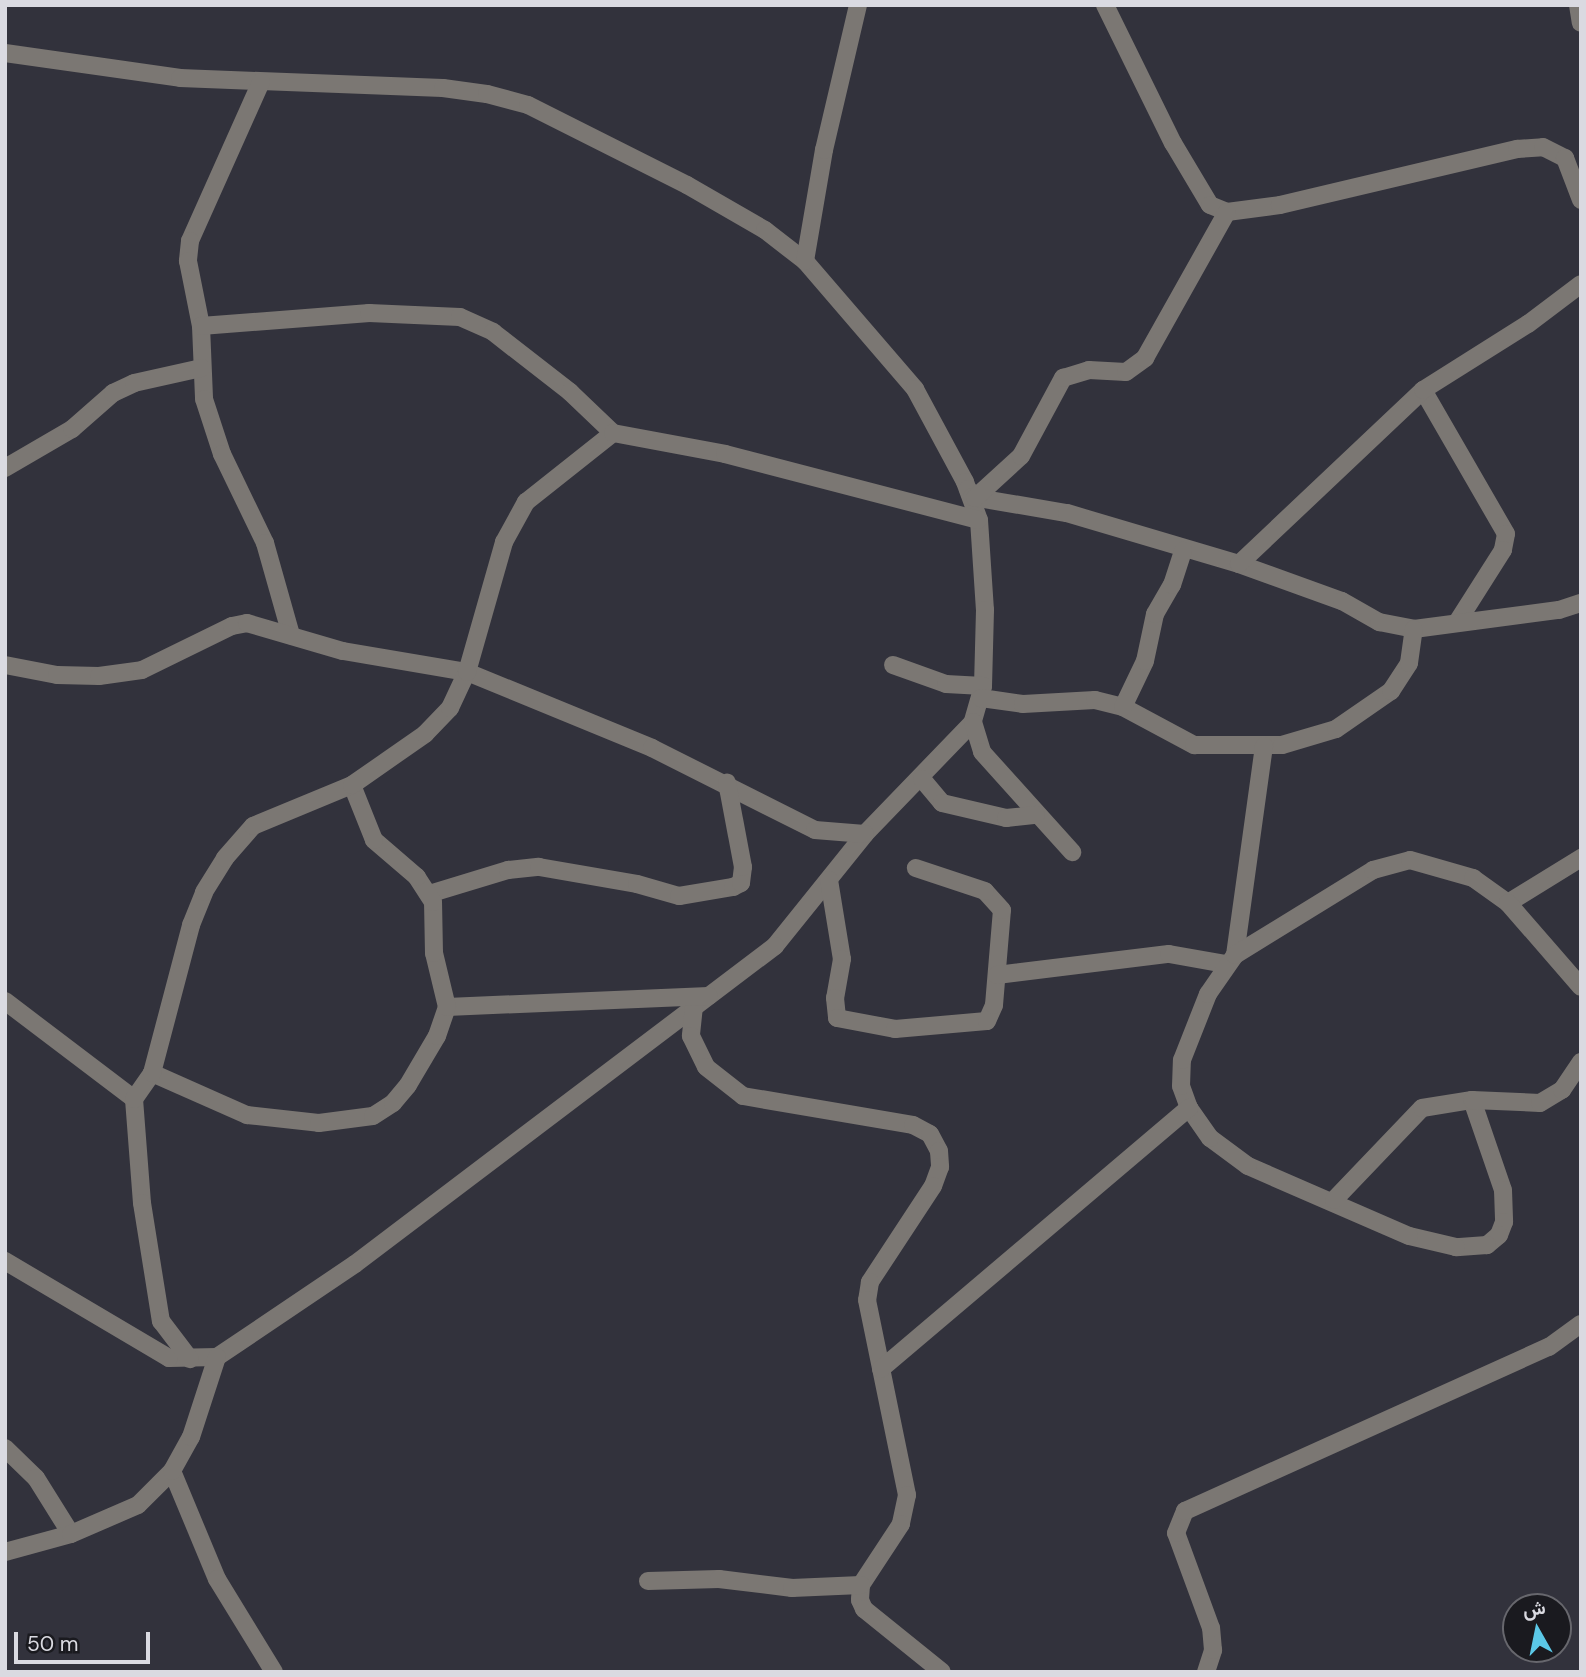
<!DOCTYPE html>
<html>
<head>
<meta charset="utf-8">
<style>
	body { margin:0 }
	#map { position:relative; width:1586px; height:1677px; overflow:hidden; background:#32323c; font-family:"DM Sans",Vazirmatn,sans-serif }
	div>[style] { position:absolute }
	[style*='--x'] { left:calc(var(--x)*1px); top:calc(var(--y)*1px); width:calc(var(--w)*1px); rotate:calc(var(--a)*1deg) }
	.minor>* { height:18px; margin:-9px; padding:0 9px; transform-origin:9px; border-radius:9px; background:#7b7773 }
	span { translate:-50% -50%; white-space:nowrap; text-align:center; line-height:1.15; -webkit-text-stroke:7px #1a1a1f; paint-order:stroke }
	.frame { position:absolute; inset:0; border:7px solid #dadae1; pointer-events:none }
	.north { position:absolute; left:1502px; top:1593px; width:70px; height:70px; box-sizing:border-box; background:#1a1a1f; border:2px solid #67676d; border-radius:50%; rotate:351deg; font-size:19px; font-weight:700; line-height:28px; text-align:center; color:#dadae1 }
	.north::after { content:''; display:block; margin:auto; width:24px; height:32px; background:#5bc8e7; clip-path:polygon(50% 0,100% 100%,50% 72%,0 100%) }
	.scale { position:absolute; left:14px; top:1632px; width:136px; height:32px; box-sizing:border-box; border:4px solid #dadae1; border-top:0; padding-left:9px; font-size:21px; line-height:24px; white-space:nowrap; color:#dadae1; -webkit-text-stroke:5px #1a1a1f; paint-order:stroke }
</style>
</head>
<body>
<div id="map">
	<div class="minor">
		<div style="--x:1105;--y:5;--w:154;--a:63.8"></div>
		<div style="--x:1173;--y:143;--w:72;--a:59.2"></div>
		<div style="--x:1210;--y:205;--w:18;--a:22"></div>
		<div style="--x:1227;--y:212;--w:53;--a:-7.5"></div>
		<div style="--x:1280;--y:205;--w:244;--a:-13.3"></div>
		<div style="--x:1517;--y:149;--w:26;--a:-4"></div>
		<div style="--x:1543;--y:147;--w:25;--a:27"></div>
		<div style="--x:1565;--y:158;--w:45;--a:69.1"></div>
		<div style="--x:1578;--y:5;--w:18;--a:81"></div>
		<div style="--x:5;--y:53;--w:177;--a:8.1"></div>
		<div style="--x:180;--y:78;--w:263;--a:2.2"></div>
		<div style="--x:443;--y:88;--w:44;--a:7.8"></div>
		<div style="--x:487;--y:94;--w:42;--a:15"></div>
		<div style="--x:528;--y:105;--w:178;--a:26.7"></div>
		<div style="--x:687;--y:185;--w:90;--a:30"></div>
		<div style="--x:765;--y:230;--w:51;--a:37.8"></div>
		<div style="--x:805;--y:261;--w:169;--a:49.3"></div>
		<div style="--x:915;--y:389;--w:106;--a:61.7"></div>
		<div style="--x:965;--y:482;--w:40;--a:69.8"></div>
		<div style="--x:979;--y:520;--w:90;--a:86.2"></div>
		<div style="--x:985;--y:610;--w:76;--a:91.5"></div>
		<div style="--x:983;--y:686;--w:37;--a:106"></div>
		<div style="--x:973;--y:722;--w:156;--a:134"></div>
		<div style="--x:865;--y:834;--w:144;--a:128.8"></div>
		<div style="--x:775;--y:946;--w:527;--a:142.87"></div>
		<div style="--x:355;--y:1264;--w:166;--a:146"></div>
		<div style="--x:217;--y:1357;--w:48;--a:178.8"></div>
		<div style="--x:169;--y:1358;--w:191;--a:-149.4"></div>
		<div style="--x:261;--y:82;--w:174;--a:114.1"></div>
		<div style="--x:190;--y:241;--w:20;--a:96"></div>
		<div style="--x:188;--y:261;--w:66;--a:78.7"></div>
		<div style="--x:201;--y:326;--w:73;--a:87.6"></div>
		<div style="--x:204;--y:399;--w:58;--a:71.9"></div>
		<div style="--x:222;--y:454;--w:99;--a:64.2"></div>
		<div style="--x:265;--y:543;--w:96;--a:74.2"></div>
		<div style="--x:805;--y:261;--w:113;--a:-80.3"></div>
		<div style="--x:824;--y:150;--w:149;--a:-76.8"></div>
		<div style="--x:201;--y:326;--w:169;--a:-4.4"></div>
		<div style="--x:369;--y:313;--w:91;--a:2.5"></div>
		<div style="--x:460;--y:317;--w:36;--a:24"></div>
		<div style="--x:493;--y:332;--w:98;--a:37.9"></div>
		<div style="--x:570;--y:392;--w:59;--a:43.6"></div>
		<div style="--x:1423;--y:390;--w:166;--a:60"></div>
		<div style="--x:1506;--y:534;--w:16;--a:101"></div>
		<div style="--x:1503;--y:550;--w:84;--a:122.4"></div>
		<div style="--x:5;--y:468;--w:78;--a:-30.2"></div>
		<div style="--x:72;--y:429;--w:55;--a:-41.3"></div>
		<div style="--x:113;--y:393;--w:23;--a:-25"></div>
		<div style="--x:134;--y:383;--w:69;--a:-12.6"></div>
		<div style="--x:968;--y:489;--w:9;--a:63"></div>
		<div style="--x:972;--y:497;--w:96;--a:9.6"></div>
		<div style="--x:1067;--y:513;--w:179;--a:16.5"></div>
		<div style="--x:1239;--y:564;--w:109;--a:19.8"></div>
		<div style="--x:1342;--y:601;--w:43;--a:29.6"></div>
		<div style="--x:1379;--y:622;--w:36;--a:11"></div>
		<div style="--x:1414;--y:629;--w:146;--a:-7.5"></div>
		<div style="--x:1559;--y:610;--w:23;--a:-18"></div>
		<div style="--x:975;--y:498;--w:62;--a:-42.4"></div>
		<div style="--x:1021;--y:456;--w:89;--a:-61.7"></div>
		<div style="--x:1063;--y:378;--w:27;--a:-17"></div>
		<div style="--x:1089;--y:370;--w:37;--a:3"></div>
		<div style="--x:1126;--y:372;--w:24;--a:-36"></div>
		<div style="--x:1145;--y:358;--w:167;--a:-60.7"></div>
		<div style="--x:1239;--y:564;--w:253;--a:-43.4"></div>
		<div style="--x:1423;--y:390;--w:124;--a:-32.2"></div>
		<div style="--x:1528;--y:324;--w:66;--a:-37"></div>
		<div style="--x:5;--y:665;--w:53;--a:10.9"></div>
		<div style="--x:57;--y:675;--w:42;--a:1.4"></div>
		<div style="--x:99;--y:676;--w:43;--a:-7.9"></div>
		<div style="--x:142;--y:670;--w:100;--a:-26.1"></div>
		<div style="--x:232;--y:626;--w:15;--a:-11"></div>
		<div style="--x:247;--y:623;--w:100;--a:16.3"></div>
		<div style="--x:343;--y:651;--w:126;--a:9.6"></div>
		<div style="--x:467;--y:672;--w:200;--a:22.3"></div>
		<div style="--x:652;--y:748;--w:182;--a:26.7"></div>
		<div style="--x:815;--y:830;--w:50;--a:4.6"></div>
		<div style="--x:893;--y:665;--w:56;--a:19.7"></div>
		<div style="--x:946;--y:684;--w:37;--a:3"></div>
		<div style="--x:981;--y:698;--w:42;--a:8.1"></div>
		<div style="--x:1023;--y:704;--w:72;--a:-3.2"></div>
		<div style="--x:1095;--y:700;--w:29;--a:14"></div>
		<div style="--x:1123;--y:707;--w:81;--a:28.2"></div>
		<div style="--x:1194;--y:745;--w:88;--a:0"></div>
		<div style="--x:1282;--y:745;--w:56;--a:-16.5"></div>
		<div style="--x:1336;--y:729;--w:67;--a:-34.6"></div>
		<div style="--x:1391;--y:691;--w:33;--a:-57"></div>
		<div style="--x:1409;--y:663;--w:34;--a:-82"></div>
		<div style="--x:1123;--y:707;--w:51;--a:-64.4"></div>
		<div style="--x:1145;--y:661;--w:48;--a:-78"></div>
		<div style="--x:1155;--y:614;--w:34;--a:-60"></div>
		<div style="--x:1172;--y:585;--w:36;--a:-72"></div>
		<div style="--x:973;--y:722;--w:31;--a:73"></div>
		<div style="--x:982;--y:752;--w:135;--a:48"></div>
		<div style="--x:922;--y:779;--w:31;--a:50"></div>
		<div style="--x:942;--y:803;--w:66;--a:13.2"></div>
		<div style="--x:1006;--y:818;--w:30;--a:-6"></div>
		<div style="--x:829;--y:880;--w:80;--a:80.7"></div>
		<div style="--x:842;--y:959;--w:40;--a:100"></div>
		<div style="--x:835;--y:998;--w:20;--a:84"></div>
		<div style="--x:837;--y:1018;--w:59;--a:10.7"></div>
		<div style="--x:895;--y:1029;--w:92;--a:-5"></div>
		<div style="--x:987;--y:1021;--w:17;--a:-66"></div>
		<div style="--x:994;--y:1005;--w:95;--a:-85.2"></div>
		<div style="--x:1002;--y:910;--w:25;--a:-132"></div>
		<div style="--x:985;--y:891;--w:73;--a:-161.6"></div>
		<div style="--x:429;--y:894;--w:83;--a:-16.9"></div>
		<div style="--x:508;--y:870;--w:31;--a:-6"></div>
		<div style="--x:539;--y:867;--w:99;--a:9.8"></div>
		<div style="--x:637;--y:884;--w:44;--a:15.9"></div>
		<div style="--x:679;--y:896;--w:55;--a:-9.5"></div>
		<div style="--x:733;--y:887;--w:9;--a:-27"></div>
		<div style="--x:741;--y:883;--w:16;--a:-83"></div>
		<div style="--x:743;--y:867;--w:86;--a:-100.7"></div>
		<div style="--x:1508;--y:903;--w:86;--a:-31.7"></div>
		<div style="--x:1235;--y:955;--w:211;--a:-82.1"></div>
		<div style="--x:997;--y:975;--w:173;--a:-7"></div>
		<div style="--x:1169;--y:954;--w:58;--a:10"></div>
		<div style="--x:5;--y:1001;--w:162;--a:37.2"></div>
		<div style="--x:134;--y:1099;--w:104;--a:85.6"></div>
		<div style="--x:142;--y:1203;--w:120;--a:80.9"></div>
		<div style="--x:161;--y:1321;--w:48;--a:52.7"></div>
		<div style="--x:694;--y:1006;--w:30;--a:96"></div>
		<div style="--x:691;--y:1036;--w:34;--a:64"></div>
		<div style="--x:706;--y:1067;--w:47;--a:38.1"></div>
		<div style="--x:743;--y:1096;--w:172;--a:9.7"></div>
		<div style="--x:913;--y:1125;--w:19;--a:28"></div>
		<div style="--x:930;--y:1134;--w:19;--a:62"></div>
		<div style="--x:939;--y:1151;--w:16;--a:86"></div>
		<div style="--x:940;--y:1167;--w:20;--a:110"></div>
		<div style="--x:933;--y:1186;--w:115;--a:123.3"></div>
		<div style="--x:870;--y:1282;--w:18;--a:99"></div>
		<div style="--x:867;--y:1300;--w:199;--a:78.4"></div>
		<div style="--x:907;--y:1495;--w:30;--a:102"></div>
		<div style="--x:901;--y:1524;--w:73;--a:123.3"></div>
		<div style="--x:861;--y:1585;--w:15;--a:94"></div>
		<div style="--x:860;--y:1600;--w:10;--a:66"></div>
		<div style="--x:864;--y:1609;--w:100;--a:38.9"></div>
		<div style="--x:447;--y:1007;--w:262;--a:-2.4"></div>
		<div style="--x:152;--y:1073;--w:104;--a:23.9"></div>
		<div style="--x:247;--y:1115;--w:72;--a:6.3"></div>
		<div style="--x:319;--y:1123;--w:54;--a:-7.4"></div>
		<div style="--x:373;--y:1116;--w:24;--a:-33"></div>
		<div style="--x:393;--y:1103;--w:23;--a:-50"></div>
		<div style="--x:408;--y:1085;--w:57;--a:-59.4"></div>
		<div style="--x:437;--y:1036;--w:31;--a:-71"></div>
		<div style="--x:447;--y:1007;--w:56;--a:-103.5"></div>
		<div style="--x:434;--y:953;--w:51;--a:-91.1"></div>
		<div style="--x:433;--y:902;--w:30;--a:-123"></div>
		<div style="--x:417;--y:877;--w:57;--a:-139.3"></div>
		<div style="--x:374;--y:840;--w:59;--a:-111.8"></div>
		<div style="--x:134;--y:1099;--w:32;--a:-55"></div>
		<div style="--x:152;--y:1073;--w:153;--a:-75.2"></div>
		<div style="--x:191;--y:925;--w:35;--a:-68"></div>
		<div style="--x:204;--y:892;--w:40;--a:-58"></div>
		<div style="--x:225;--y:858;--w:43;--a:-48.8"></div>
		<div style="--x:253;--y:826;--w:107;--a:-22.5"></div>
		<div style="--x:352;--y:785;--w:89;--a:-34.9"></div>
		<div style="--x:425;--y:734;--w:36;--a:-46"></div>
		<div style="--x:450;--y:708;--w:40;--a:-65"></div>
		<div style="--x:467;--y:672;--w:135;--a:-74.1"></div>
		<div style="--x:504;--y:542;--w:46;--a:-61.2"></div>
		<div style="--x:526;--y:502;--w:111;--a:-38.4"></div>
		<div style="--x:613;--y:433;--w:114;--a:10.6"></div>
		<div style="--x:725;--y:454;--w:262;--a:14.6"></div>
		<div style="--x:1472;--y:1100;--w:95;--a:71"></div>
		<div style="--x:1503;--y:1190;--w:32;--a:88"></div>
		<div style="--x:1504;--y:1222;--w:14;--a:111"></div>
		<div style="--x:1499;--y:1235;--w:16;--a:140"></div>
		<div style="--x:1487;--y:1245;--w:31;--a:176"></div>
		<div style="--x:1456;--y:1247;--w:48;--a:-166.8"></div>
		<div style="--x:1409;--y:1236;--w:176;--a:-156.5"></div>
		<div style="--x:1248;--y:1166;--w:47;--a:-143.6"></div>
		<div style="--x:1210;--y:1138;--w:37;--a:-125"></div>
		<div style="--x:1189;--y:1108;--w:23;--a:-110"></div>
		<div style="--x:1181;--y:1086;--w:26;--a:-88"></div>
		<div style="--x:1182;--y:1060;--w:71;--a:-68.5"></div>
		<div style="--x:1208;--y:994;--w:47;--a:-55.3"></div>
		<div style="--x:1235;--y:955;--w:162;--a:-31.6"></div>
		<div style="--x:1373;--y:870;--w:38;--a:-15"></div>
		<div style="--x:1410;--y:860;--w:66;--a:15.9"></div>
		<div style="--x:1473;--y:878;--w:43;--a:35.5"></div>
		<div style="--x:1508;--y:903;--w:111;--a:49"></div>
		<div style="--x:1334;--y:1200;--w:127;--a:-46.3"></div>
		<div style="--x:1422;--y:1108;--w:51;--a:-9.1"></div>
		<div style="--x:1472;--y:1100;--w:68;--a:2.5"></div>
		<div style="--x:1540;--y:1103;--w:26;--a:-31"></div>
		<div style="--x:1562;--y:1090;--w:34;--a:-56"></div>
		<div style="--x:881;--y:1369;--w:404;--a:-40.3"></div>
		<div style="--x:5;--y:1448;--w:43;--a:44.1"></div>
		<div style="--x:36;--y:1478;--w:66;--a:58"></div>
		<div style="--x:172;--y:1471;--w:117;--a:67.4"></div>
		<div style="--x:217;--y:1579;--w:109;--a:58.5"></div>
		<div style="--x:5;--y:1552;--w:68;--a:-15.3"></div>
		<div style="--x:71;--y:1534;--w:73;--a:-23.4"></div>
		<div style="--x:138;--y:1505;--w:48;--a:-45"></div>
		<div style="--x:172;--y:1471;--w:39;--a:-61"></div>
		<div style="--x:191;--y:1437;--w:84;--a:-72"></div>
		<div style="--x:648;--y:1581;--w:71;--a:-1.6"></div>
		<div style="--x:719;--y:1579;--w:74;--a:7"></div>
		<div style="--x:792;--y:1588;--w:69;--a:-2.5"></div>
		<div style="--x:1206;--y:1672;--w:23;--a:-72"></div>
		<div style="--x:1213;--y:1650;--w:22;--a:-95"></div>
		<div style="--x:1211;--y:1628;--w:101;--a:-110.2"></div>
		<div style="--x:1176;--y:1533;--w:24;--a:-68"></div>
		<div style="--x:1185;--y:1511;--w:399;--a:-24.3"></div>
		<div style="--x:1549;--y:1347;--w:39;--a:-36"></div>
	</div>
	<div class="frame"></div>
	<div class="north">ش</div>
	<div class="scale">50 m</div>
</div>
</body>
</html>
